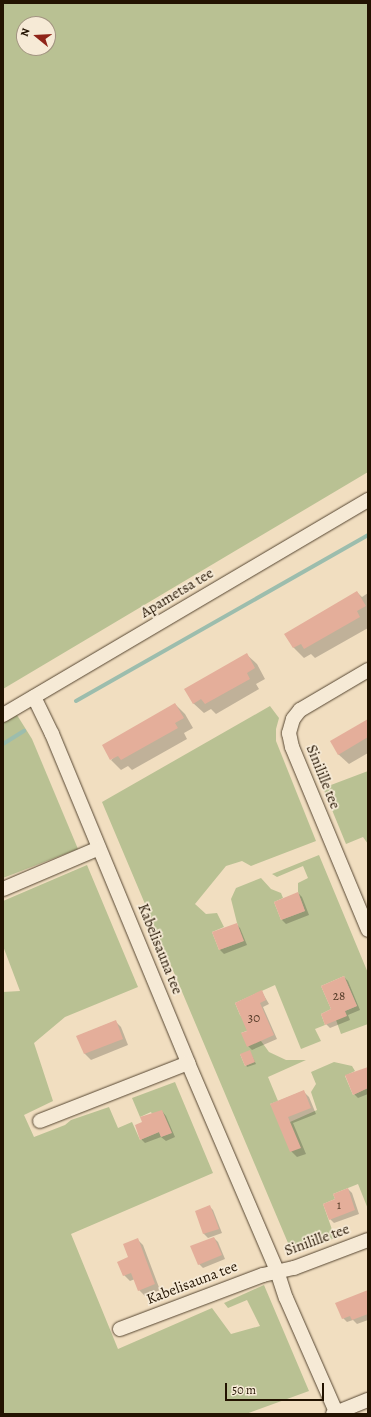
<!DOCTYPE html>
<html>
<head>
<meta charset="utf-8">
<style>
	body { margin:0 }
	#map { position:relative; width:371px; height:1417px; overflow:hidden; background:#f1dec0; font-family:Alegreya,serif }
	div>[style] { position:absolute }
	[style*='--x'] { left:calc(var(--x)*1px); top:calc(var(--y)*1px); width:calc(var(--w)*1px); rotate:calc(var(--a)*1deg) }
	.green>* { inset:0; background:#b9c193 }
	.shadow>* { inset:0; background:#0003 }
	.stream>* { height:4px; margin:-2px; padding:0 2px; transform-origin:2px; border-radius:2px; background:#9cbdad }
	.building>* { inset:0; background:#e4ae9a }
	.roads { filter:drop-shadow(0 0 1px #564631) drop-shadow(0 0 1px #564631) }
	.street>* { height:14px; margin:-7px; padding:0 7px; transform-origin:7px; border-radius:7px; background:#f6ead6 }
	span { translate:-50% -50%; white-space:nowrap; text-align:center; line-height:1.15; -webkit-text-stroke:3.5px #f6ead6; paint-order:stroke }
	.number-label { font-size:13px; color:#533a27 }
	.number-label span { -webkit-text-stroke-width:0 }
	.street-label { font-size:15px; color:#231301 }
	.frame { position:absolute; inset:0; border:4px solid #231301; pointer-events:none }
	.north { position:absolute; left:16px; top:16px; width:40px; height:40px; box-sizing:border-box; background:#f6ead6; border:1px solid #a29481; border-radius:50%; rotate:288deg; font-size:11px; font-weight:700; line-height:16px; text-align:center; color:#231301 }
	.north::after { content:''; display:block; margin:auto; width:14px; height:18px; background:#8f2418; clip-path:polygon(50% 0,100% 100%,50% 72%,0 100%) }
	.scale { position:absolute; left:225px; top:1383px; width:99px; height:18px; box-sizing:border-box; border:2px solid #231301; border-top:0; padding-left:5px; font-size:12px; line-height:14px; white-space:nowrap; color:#231301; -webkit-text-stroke:3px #f6ead6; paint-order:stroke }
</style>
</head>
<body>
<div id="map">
	<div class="green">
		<div style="clip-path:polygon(evenodd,3px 3px,368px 3px,368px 472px,3px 689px,3px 3px,24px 24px,48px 24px,48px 48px,24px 48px,24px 24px)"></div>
		<div style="clip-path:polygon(evenodd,270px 706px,279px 718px,276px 729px,276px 741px,316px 841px,251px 866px,242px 861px,226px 866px,195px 904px,206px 914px,217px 913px,224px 927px,212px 932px,219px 950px,243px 941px,237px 923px,231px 899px,236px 888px,261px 878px,271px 889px,281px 893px,283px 898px,274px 902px,281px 920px,305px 911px,298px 892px,298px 883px,308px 878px,303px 866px,277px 877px,272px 874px,319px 855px,368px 973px,368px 1024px,341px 1034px,336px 1020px,345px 1011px,357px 1006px,344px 976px,321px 986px,331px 1009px,321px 1014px,325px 1025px,315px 1029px,321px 1041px,301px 1049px,275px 985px,235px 1003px,240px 1015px,254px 1028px,241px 1033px,261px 1041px,269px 1052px,286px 1060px,306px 1060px,268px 1077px,278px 1101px,270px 1104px,290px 1122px,317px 1110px,311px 1092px,316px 1084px,311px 1072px,334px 1062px,352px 1066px,355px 1071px,345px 1076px,353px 1095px,368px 1088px,368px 1209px,358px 1184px,333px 1194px,335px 1199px,323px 1204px,335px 1238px,301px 1251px,288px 1243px,102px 802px,270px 706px,240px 1054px,254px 1062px,245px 1066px,240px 1054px)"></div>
		<div style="clip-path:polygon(17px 715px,32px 739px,78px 849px,3px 878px,3px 723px)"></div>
		<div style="clip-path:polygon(368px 771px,368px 844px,363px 837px,346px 844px,323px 788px)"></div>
		<div style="clip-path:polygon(87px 865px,138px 987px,65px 1017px,34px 1043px,53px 1101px,24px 1115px,34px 1137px,65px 1125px,71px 1120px,109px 1107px,118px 1128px,132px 1122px,140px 1140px,159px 1132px,161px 1137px,171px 1133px,162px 1111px,152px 1114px,151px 1112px,140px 1117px,132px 1098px,175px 1082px,213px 1173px,71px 1234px,118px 1349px,212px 1308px,231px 1334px,260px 1326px,247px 1300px,228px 1308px,224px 1303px,264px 1285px,309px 1391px,246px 1414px,3px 1414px,3px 992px,20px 991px,3px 946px,3px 901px)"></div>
	</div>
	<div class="shadow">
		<div style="clip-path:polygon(357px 592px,362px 597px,368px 593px,368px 628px,315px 658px,311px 654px,304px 658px,294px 648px,286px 634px)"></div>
		<div style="clip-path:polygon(246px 654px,257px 664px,265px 679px,256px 684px,259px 689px,216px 714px,211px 709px,204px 713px,193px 703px)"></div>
		<div style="clip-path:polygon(175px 704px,185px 714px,193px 728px,184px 733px,187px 739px,132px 770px,128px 766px,121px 770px,111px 760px)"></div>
		<div style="clip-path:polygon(368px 720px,368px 753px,349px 764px,338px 754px)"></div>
		<div style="clip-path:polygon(298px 893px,302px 897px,309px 915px,286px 924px,282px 920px,275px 902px)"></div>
		<div style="clip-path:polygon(236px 924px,240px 928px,247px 945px,224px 954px,220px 950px,213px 933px)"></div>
		<div style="clip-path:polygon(344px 977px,348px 981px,360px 1010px,348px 1015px,350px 1020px,330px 1028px,326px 1024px)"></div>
		<div style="clip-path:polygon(262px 992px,269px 1004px,263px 1007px,277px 1039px,252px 1050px,248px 1046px,249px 1031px)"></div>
		<div style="clip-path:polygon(115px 1021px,121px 1027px,128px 1045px,91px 1060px,85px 1054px,78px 1036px)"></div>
		<div style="clip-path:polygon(250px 1052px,256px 1064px,247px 1067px,246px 1065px)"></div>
		<div style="clip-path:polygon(368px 1068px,368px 1094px,358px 1098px,354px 1094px)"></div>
		<div style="clip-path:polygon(303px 1091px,309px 1097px,316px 1114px,293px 1123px,306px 1154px,297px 1157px,291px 1151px,271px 1104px)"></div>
		<div style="clip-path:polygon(162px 1111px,166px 1116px,175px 1137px,166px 1141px,161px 1137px,145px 1143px,141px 1139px)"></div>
		<div style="clip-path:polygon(348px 1189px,352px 1193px,359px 1214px,334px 1223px,330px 1219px,336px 1200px)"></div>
		<div style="clip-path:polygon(209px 1206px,213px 1210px,222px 1233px,208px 1238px,204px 1234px,196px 1212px)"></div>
		<div style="clip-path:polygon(214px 1238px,218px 1242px,225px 1259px,203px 1268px,199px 1264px)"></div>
		<div style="clip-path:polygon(137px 1239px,143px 1245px,160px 1290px,145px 1296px,139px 1290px,135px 1279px,130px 1281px,124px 1275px)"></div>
		<div style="clip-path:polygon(368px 1291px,368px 1320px,357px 1324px,353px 1320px,347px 1322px,343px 1318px)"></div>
	</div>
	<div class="stream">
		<div style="--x:76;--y:701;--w:336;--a:-29.6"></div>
		<div style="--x:3;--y:744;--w:25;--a:-32"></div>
	</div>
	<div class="building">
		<div style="clip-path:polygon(357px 591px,366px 606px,357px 611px,360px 617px,304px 649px,301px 644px,293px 648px,284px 634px)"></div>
		<div style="clip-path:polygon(247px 653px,255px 668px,247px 673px,250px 679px,205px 704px,201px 699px,193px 704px,184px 689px)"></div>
		<div style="clip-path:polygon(175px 703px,184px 718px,175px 723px,178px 728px,121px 760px,118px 756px,110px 760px,102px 745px)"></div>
		<div style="clip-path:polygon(368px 719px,368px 737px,338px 755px,330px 741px)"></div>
		<div style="clip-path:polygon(298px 892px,305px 911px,281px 920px,274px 902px)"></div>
		<div style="clip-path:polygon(237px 923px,244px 941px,219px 950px,212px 932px)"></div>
		<div style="clip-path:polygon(344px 976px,357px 1006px,345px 1011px,347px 1016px,325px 1025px,321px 1014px,331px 1009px,321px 986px)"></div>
		<div style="clip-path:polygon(262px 990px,266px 1000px,260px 1003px,274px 1035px,247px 1047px,241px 1033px,247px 1031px,235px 1003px)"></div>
		<div style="clip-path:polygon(116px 1020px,123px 1039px,84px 1054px,76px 1036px)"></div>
		<div style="clip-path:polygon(250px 1050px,255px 1062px,245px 1066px,240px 1054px)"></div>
		<div style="clip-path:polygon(368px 1067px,368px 1088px,353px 1095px,345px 1075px)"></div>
		<div style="clip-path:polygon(304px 1090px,311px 1108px,288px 1117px,301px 1148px,290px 1152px,270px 1104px)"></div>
		<div style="clip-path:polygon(162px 1110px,172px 1133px,161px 1137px,159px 1132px,140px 1140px,135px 1125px,142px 1122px,140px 1117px)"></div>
		<div style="clip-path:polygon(348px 1188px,355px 1210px,329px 1220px,323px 1204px,335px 1199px,333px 1194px)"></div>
		<div style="clip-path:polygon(210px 1205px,219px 1229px,203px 1234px,195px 1211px)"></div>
		<div style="clip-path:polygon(214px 1237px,222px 1255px,198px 1265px,190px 1246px)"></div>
		<div style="clip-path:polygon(138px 1238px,155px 1284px,138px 1291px,131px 1273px,123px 1276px,117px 1262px,128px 1257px,123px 1244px)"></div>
		<div style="clip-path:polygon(368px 1290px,368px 1314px,352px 1320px,350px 1316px,342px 1319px,335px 1303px)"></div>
	</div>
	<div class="roads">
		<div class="street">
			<div style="--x:368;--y:670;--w:79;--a:149.5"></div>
			<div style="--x:300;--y:710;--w:11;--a:128"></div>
			<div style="--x:293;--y:719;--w:15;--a:106"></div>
			<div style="--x:289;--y:733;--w:14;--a:78"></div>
			<div style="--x:292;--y:747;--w:198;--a:67.4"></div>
			<div style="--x:34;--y:697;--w:41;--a:64.1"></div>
			<div style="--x:52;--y:734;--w:356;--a:67.5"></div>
			<div style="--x:188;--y:1063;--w:226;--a:66.8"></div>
			<div style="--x:277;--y:1271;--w:28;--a:72"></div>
			<div style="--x:286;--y:1298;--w:127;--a:66.3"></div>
			<div style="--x:3;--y:715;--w:424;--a:-30.5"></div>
			<div style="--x:3;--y:889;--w:104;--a:-23.1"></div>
			<div style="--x:40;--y:1121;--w:159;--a:-21.4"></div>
			<div style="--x:120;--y:1329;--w:153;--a:-20.7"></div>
			<div style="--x:263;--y:1275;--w:32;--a:-13"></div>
			<div style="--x:294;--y:1268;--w:79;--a:-20.7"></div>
			<div style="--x:333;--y:1414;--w:38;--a:-22"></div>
		</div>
	</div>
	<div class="number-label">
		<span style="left:339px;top:996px">28</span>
		<span style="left:254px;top:1018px">30</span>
		<span style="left:339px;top:1205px">1</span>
	</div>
	<div class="street-label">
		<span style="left:177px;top:593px;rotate:-31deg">Apametsa tee</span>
		<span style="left:323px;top:777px;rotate:68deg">Sinilille tee</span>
		<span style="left:160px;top:949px;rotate:68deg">Kabelisauna tee</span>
		<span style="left:317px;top:1240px;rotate:-20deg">Sinilille tee</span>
		<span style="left:192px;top:1283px;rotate:-21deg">Kabelisauna tee</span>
	</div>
	<div class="frame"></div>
	<div class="north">N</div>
	<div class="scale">50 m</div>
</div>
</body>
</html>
